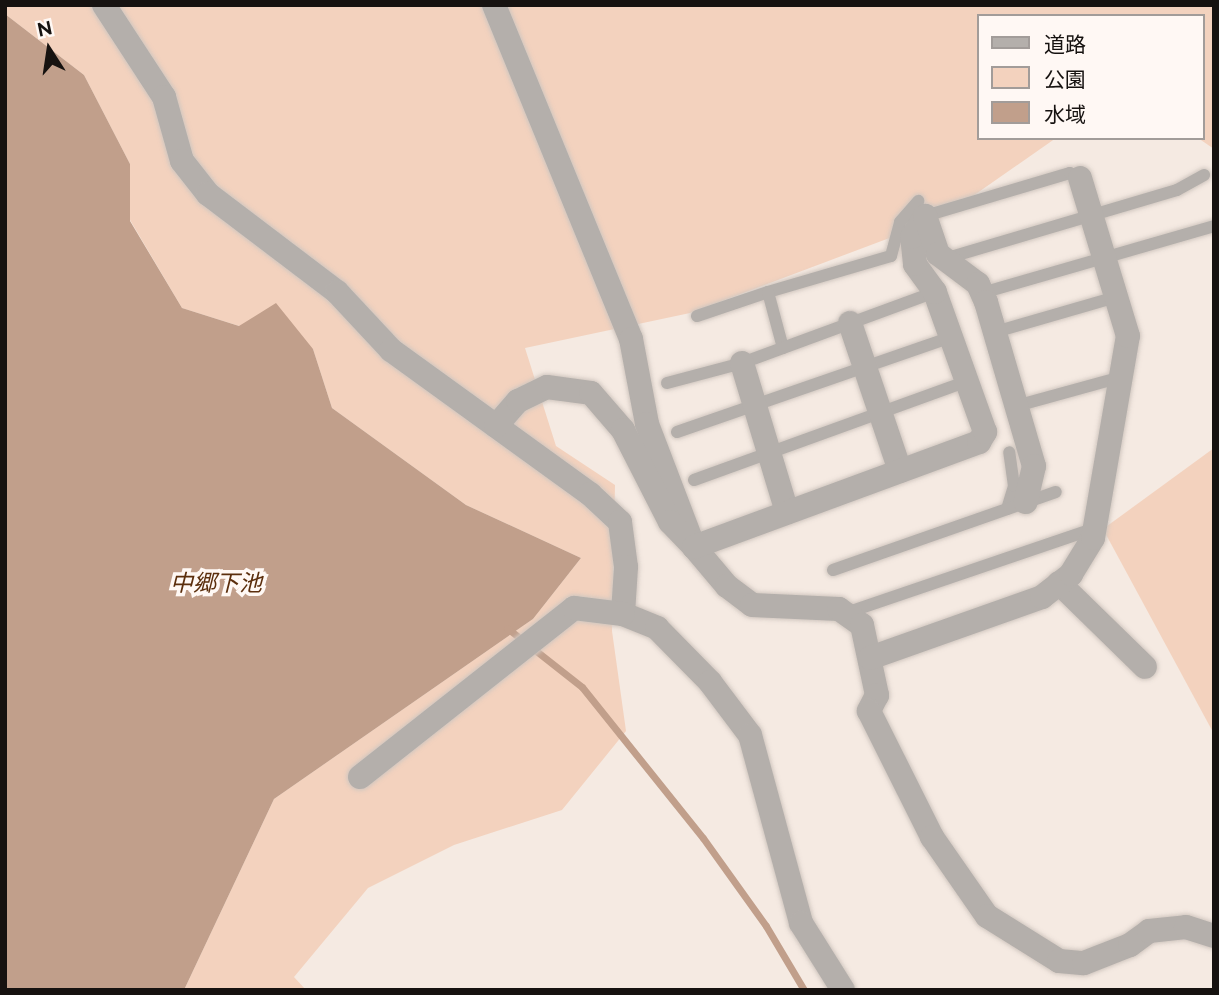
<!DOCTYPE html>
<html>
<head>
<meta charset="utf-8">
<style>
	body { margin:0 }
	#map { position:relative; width:1219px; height:995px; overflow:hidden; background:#f5eae2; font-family:Raleway,"Noto Sans JP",sans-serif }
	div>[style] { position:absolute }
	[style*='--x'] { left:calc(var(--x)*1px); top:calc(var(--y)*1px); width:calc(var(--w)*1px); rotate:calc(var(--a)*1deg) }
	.green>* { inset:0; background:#f3d2be }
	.water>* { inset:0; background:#c19f8b }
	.stream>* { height:7px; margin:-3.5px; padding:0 3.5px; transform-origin:3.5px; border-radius:3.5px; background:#c19f8b }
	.roads { filter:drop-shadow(0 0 2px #d1c7c0) drop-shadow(0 0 2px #d1c7c0) }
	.lane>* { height:12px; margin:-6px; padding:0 6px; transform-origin:6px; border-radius:6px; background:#b4afab }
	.street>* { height:24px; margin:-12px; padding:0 12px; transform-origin:12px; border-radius:12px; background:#b4afab }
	span { translate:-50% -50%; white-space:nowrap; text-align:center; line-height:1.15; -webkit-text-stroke:7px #fff8f4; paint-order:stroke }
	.water-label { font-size:23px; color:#5b2e0c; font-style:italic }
	.frame { position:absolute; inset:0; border:7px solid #161210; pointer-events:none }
	.legend { position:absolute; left:977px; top:14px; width:228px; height:126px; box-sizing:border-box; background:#fff8f4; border:2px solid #a29c99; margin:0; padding:9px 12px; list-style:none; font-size:21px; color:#161210 }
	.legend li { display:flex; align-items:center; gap:14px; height:35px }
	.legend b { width:35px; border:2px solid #a29c99 }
	.north { position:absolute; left:14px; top:14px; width:70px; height:70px; -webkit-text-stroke:5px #fff8f4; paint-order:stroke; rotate:348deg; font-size:19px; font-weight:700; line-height:28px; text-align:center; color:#161210 }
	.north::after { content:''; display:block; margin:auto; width:24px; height:32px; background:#161210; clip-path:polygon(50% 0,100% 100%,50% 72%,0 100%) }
</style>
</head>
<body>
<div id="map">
	<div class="green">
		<div style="clip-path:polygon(5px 5px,1214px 5px,1214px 149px,1198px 138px,1203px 138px,1203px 16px,979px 16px,979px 138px,1056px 138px,940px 219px,690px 313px,525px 348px,556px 446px,615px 485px,612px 631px,626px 731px,562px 810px,454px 845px,368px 888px,294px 977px,306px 990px,184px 990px,274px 799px,533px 619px,581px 558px,466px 505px,332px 408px,313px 349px,182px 308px,130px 220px,130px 164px,84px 75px,5px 14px)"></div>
		<div style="clip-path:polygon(1214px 448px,1214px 734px,1103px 529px)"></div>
	</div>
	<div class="water">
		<div style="clip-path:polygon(5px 14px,84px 75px,130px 164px,130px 221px,182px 308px,239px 326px,276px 303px,313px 349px,332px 408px,466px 505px,581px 558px,533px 619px,274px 799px,184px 990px,5px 990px)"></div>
	</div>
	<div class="stream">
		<div style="--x:507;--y:628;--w:95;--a:38.2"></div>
		<div style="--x:582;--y:687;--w:193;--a:51.3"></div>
		<div style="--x:703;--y:838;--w:108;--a:54.4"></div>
		<div style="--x:766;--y:926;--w:74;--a:59.3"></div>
	</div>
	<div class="roads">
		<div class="lane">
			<div style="--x:925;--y:216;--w:151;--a:-16.5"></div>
			<div style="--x:1070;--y:173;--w:11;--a:27"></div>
			<div style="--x:944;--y:259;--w:243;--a:-16.5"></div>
			<div style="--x:1177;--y:190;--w:31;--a:-29"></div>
			<div style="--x:768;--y:292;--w:128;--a:-16.3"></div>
			<div style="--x:891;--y:256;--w:35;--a:-75"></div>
			<div style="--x:900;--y:222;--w:28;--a:-49"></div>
			<div style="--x:982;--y:293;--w:241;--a:-16.1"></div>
			<div style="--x:697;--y:316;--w:75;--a:-18.7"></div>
			<div style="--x:768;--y:292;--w:58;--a:75"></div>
			<div style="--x:995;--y:332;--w:126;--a:-16.1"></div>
			<div style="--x:667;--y:383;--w:78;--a:-14.9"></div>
			<div style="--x:742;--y:363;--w:206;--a:-20.2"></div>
			<div style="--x:1016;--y:406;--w:109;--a:-15.4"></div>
			<div style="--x:677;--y:432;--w:290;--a:-19.1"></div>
			<div style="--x:694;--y:480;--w:290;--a:-19.9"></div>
			<div style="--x:1007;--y:509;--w:24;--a:-73"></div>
			<div style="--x:1014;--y:486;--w:34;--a:-98"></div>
			<div style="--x:833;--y:570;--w:236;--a:-19.3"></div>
			<div style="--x:846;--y:613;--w:263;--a:-18.8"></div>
		</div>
		<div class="street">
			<div style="--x:104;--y:5;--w:110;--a:56.9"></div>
			<div style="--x:164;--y:97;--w:66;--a:74.3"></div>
			<div style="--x:182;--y:161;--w:42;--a:51.8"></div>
			<div style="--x:208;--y:194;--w:162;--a:37.2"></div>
			<div style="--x:337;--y:292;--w:79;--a:47"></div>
			<div style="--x:391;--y:350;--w:246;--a:35.9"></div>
			<div style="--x:590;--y:494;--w:41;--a:43"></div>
			<div style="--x:620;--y:522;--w:45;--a:82.4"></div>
			<div style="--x:626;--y:567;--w:47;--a:93.7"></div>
			<div style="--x:623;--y:614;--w:37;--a:22"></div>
			<div style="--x:657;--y:628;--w:76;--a:45.5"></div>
			<div style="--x:710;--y:682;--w:66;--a:53"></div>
			<div style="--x:750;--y:735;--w:195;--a:74.8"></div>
			<div style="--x:801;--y:923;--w:79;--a:57.9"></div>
			<div style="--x:494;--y:5;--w:361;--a:67.7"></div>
			<div style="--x:631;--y:339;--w:86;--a:79.3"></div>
			<div style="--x:647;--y:424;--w:132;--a:69.1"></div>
			<div style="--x:694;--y:547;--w:51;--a:49.8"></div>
			<div style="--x:727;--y:586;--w:31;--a:37"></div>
			<div style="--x:752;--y:605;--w:87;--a:2.6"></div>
			<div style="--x:839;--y:609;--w:28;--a:35"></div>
			<div style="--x:862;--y:625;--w:72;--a:77.9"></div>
			<div style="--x:877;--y:695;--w:18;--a:117"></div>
			<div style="--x:869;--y:711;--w:141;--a:63.4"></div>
			<div style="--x:932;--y:837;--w:96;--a:55.2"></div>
			<div style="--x:987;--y:916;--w:85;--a:32"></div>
			<div style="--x:1059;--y:961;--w:25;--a:5"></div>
			<div style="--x:1084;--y:963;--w:49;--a:-21.4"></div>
			<div style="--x:1130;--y:945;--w:24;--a:-36"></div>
			<div style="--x:1149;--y:931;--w:37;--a:-6"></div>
			<div style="--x:1186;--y:927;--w:29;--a:18"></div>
			<div style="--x:850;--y:323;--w:156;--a:71.3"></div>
			<div style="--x:742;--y:363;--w:156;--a:73.2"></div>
			<div style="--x:496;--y:426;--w:33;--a:-49"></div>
			<div style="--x:518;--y:401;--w:32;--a:-26"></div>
			<div style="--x:547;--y:387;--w:44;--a:7.8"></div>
			<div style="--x:591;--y:393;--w:49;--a:49.1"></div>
			<div style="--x:623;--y:430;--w:103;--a:62.9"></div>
			<div style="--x:670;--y:522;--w:35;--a:46"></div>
			<div style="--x:694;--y:547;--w:304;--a:-20.2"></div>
			<div style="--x:979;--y:442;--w:12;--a:-59"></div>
			<div style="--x:985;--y:432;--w:149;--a:-109.7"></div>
			<div style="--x:935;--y:292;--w:34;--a:-126"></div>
			<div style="--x:915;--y:264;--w:27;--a:-96"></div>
			<div style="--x:912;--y:237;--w:25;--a:-58"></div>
			<div style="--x:925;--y:216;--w:40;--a:71.1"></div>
			<div style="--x:938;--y:254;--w:50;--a:36.9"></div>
			<div style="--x:978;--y:284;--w:20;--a:66"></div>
			<div style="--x:986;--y:302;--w:171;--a:73.7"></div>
			<div style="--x:1034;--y:466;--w:37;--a:103"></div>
			<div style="--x:1059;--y:583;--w:120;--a:44.3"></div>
			<div style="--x:870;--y:658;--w:182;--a:-19.5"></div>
			<div style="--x:1042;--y:597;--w:37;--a:-38"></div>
			<div style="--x:1071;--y:574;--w:42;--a:-58.6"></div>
			<div style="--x:1093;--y:538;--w:205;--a:-80.2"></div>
			<div style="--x:1128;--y:336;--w:165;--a:-106.9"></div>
			<div style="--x:360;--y:777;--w:273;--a:-38.3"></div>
			<div style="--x:574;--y:608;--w:49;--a:7"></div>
		</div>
	</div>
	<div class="water-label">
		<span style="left:216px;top:583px">中郷下池</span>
	</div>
	<div class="frame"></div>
	<ul class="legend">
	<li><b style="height:9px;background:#b4afab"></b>道路</li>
	<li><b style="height:19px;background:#f3d2be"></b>公園</li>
	<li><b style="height:19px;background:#c19f8b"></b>水域</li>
	</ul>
	<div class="north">N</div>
</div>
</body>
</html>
